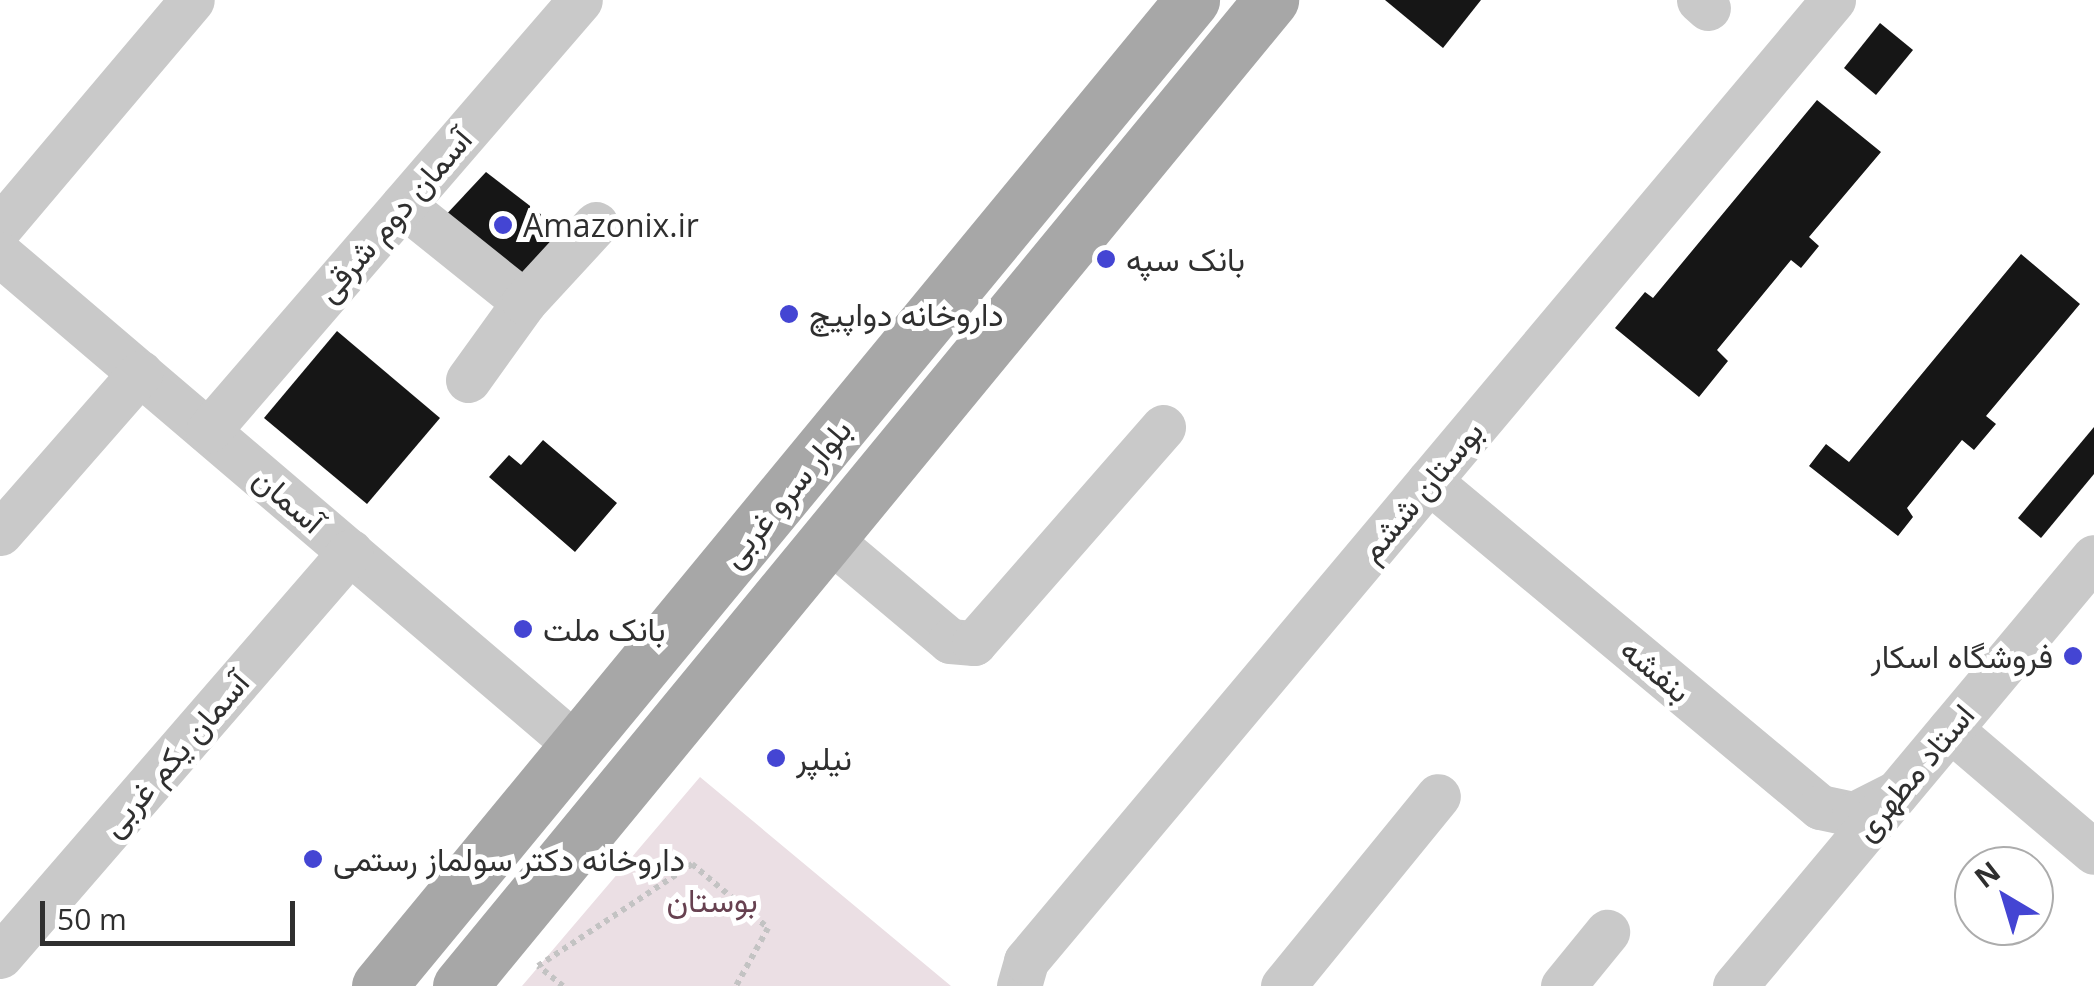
<!DOCTYPE html>
<html>
<head>
<meta charset="utf-8">
<style>
	body { margin:0 }
	#map { position:relative; width:2094px; height:986px; overflow:hidden; background:#fff; font-family:"Open Sans",Vazirmatn,sans-serif }
	div>[style] { position:absolute }
	[style*='--x'] { left:calc(var(--x)*1px); top:calc(var(--y)*1px); width:calc(var(--w)*1px); rotate:calc(var(--a)*1deg) }
	.green>* { inset:0; background:#ebdfe4 }
	.building>* { inset:0; background:#161616 }
	.path>* { height:6px; margin-top:-3px; transform-origin:0; background:repeating-linear-gradient(90deg,#c3c3c3 0 5px,transparent 0 10px) }
	.minor>* { height:45px; margin:-22.5px; padding:0 22.5px; transform-origin:22.5px; border-radius:22.5px; background:#c9c9c9 }
	.major>* { height:55px; margin:-27.5px; padding:0 27.5px; transform-origin:27.5px; border-radius:27.5px; background:#a7a7a7 }
	.dots>* { width:28px; height:28px; translate:-50% -50%; box-sizing:border-box; border:5px solid #fff; border-radius:50% }
	span { translate:-50% -50%; white-space:nowrap; text-align:center; line-height:1.15; -webkit-text-stroke:10px #fff; paint-order:stroke }
	.street-label { font-size:32px; color:#2f2f2f }
	.poi-label { font-size:32px; color:#2f2f2f }
	.left { translate:0 -50%; text-align:left }
	.right { translate:-100% -50%; text-align:right }
	.park-label { font-size:32px; color:#674150 }
	.north { position:absolute; left:1954px; top:846px; width:100px; height:100px; box-sizing:border-box; background:#fff; border:2px solid #acacac; border-radius:50%; rotate:322deg; font-size:28px; font-weight:700; line-height:40px; text-align:center; color:#2f2f2f }
	.north::after { content:''; display:block; margin:auto; width:35px; height:45px; background:#4445d3; clip-path:polygon(50% 0,100% 100%,50% 72%,0 100%) }
	.scale { position:absolute; left:40px; top:901px; width:255px; height:45px; box-sizing:border-box; border:5px solid #2f2f2f; border-top:0; padding-left:12px; font-size:30px; line-height:35px; white-space:nowrap; color:#2f2f2f; -webkit-text-stroke:8px #fff; paint-order:stroke }
</style>
</head>
<body>
<div id="map">
	<div class="green">
		<div style="clip-path:polygon(700px 777px,951px 986px,952px 986px,522px 986px)"></div>
	</div>
	<div class="building">
		<div style="clip-path:polygon(1385px 0,1481px 0,1443px 48px)"></div>
		<div style="clip-path:polygon(1880px 23px,1913px 50px,1876px 95px,1844px 68px)"></div>
		<div style="clip-path:polygon(1817px 100px,1881px 152px,1809px 237px,1819px 246px,1801px 268px,1791px 260px,1717px 350px,1728px 361px,1699px 397px,1615px 328px,1645px 292px,1653px 298px)"></div>
		<div style="clip-path:polygon(486px 172px,564px 232px,524px 283px,442px 219px)"></div>
		<div style="clip-path:polygon(2021px 254px,2080px 304px,1986px 416px,1996px 424px,1974px 450px,1962px 440px,1907px 508px,1913px 517px,1898px 536px,1809px 466px,1826px 444px,1849px 462px)"></div>
		<div style="clip-path:polygon(337px 331px,440px 418px,367px 504px,264px 418px)"></div>
		<div style="clip-path:polygon(2094px 427px,2094px 474px,2041px 538px,2018px 518px)"></div>
		<div style="clip-path:polygon(543px 440px,617px 503px,575px 552px,489px 477px,509px 455px,521px 465px)"></div>
	</div>
	<div class="path">
		<div style="--x:563;--y:986;--w:32;--a:-141"></div>
		<div style="--x:538;--y:966;--w:185;--a:-33.5"></div>
		<div style="--x:692;--y:864;--w:99;--a:40.1"></div>
		<div style="--x:768;--y:928;--w:66;--a:118.9"></div>
	</div>
	<div class="minor">
		<div style="--x:1699;--y:0;--w:12;--a:42"></div>
		<div style="--x:403;--y:205;--w:155;--a:38.7"></div>
		<div style="--x:0;--y:227;--w:297;--a:-49.8"></div>
		<div style="--x:0;--y:254;--w:758;--a:40.45"></div>
		<div style="--x:468;--y:380;--w:96;--a:-54.3"></div>
		<div style="--x:524;--y:302;--w:106;--a:-47.3"></div>
		<div style="--x:208;--y:431;--w:569;--a:-49.2"></div>
		<div style="--x:1429;--y:481;--w:509;--a:39.82"></div>
		<div style="--x:1820;--y:807;--w:35;--a:12"></div>
		<div style="--x:1854;--y:814;--w:47;--a:-26.6"></div>
		<div style="--x:0;--y:533;--w:213;--a:-48.8"></div>
		<div style="--x:829;--y:539;--w:158;--a:40.1"></div>
		<div style="--x:950;--y:641;--w:24;--a:5"></div>
		<div style="--x:974;--y:643;--w:287;--a:-48.8"></div>
		<div style="--x:1950;--y:729;--w:189;--a:40.5"></div>
		<div style="--x:0;--y:956;--w:535;--a:-49.1"></div>
		<div style="--x:1019;--y:986;--w:26;--a:-74"></div>
		<div style="--x:1026;--y:961;--w:1255;--a:-49.98"></div>
		<div style="--x:1283;--y:986;--w:245;--a:-50.8"></div>
		<div style="--x:1563;--y:986;--w:70;--a:-50.8"></div>
		<div style="--x:1735;--y:986;--w:559;--a:-50.08"></div>
	</div>
	<div class="major">
		<div style="--x:379;--y:986;--w:1278;--a:-50.49"></div>
		<div style="--x:460;--y:986;--w:1277;--a:-50.56"></div>
	</div>
	<div class="dots">
		<div style="left:503px;top:225px;background:#4445d3"></div>
		<div style="left:1106px;top:259px;background:#4445d3"></div>
		<div style="left:789px;top:314px;background:#4445d3"></div>
		<div style="left:523px;top:629px;background:#4445d3"></div>
		<div style="left:2073px;top:656px;background:#4445d3"></div>
		<div style="left:776px;top:758px;background:#4445d3"></div>
		<div style="left:313px;top:859px;background:#4445d3"></div>
	</div>
	<div class="street-label">
		<span style="left:394px;top:215px;rotate:-49deg">آسمان دوم شرقی</span>
		<span style="left:1421px;top:491px;rotate:-50deg">بوستان ششم</span>
		<span style="left:786px;top:493px;rotate:-50deg">بلوار سرو غربی</span>
		<span style="left:289px;top:500px;rotate:41deg">آسمان</span>
		<span style="left:1656px;top:670px;rotate:40deg">بنفشه</span>
		<span style="left:175px;top:754px;rotate:-49deg">آسمان یکم غربی</span>
		<span style="left:1914px;top:772px;rotate:-50deg">استاد مطهری</span>
	</div>
	<div class="poi-label">
		<span class="left" style="left:523px;top:225px">Amazonix.ir</span>
		<span class="left" style="left:1126px;top:259px">بانک سپه</span>
		<span class="left" style="left:809px;top:314px">داروخانه دواپیچ</span>
		<span class="left" style="left:543px;top:629px">بانک ملت</span>
		<span class="right" style="left:2053px;top:656px">فروشگاه اسکار</span>
		<span class="left" style="left:796px;top:758px">نیلپر</span>
		<span class="left" style="left:333px;top:859px">داروخانه دکتر سولماز رستمی</span>
	</div>
	<div class="park-label">
		<span style="left:712px;top:900px">بوستان</span>
	</div>
	<div class="north">N</div>
	<div class="scale">50 m</div>
</div>
</body>
</html>
